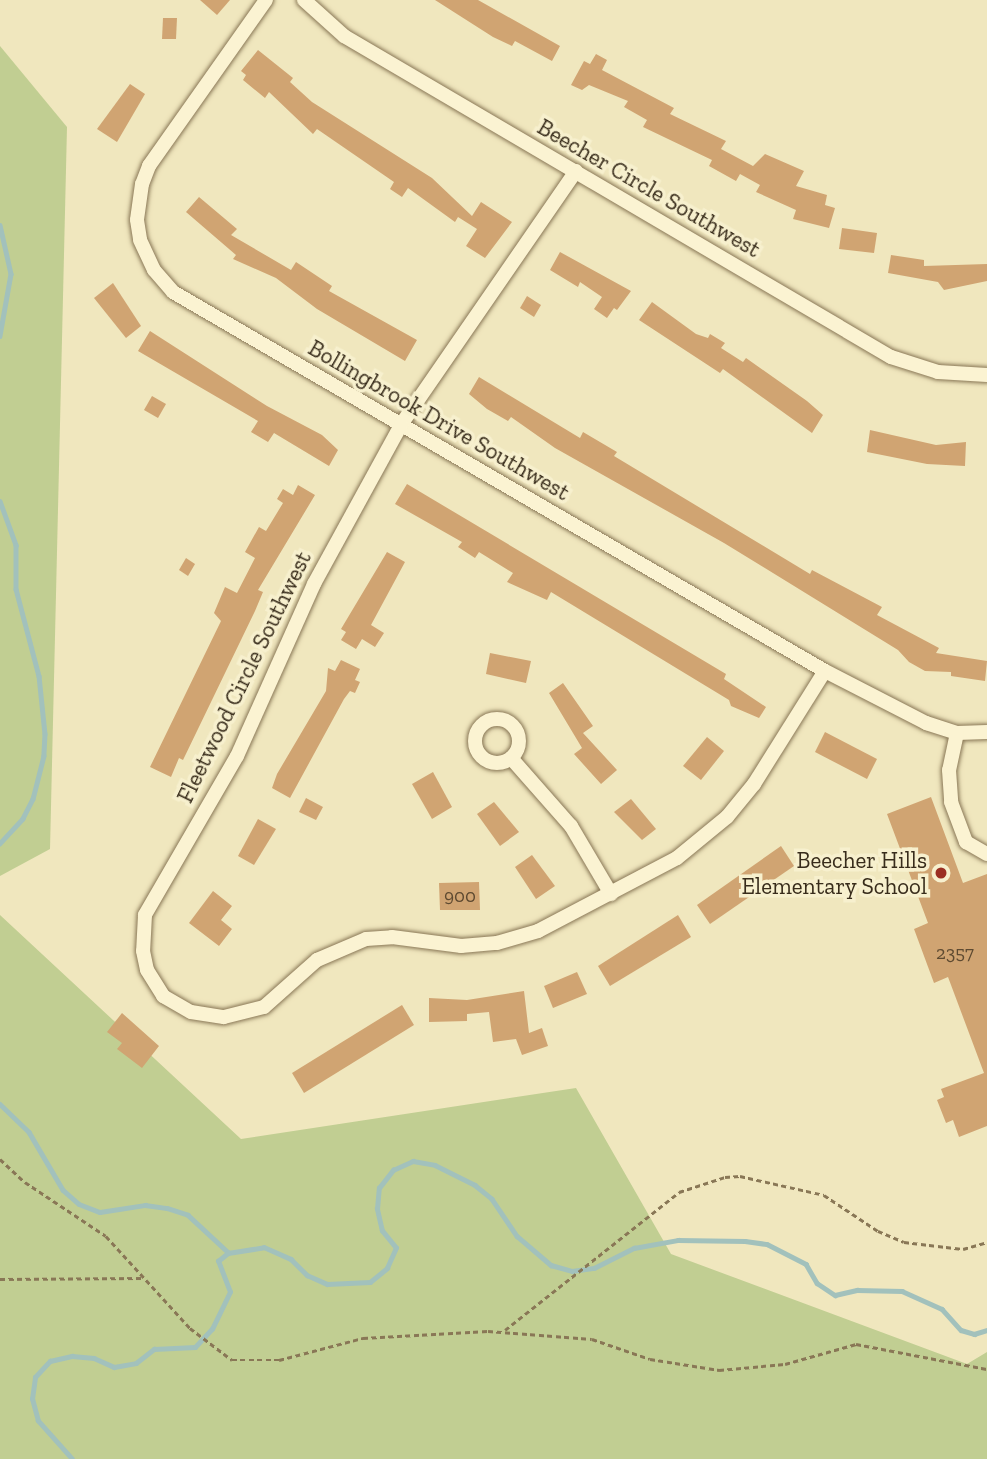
<!DOCTYPE html>
<html>
<head>
<meta charset="utf-8">
<style>
	body { margin:0 }
	#map { position:relative; width:987px; height:1459px; overflow:hidden; background:#f0e7be; font-family:"Zilla Slab",serif }
	div>[style] { position:absolute }
	[style*='--x'] { left:calc(var(--x)*1px); top:calc(var(--y)*1px); width:calc(var(--w)*1px); rotate:calc(var(--a)*1deg) }
	.green>* { inset:0; background:#c1ce92 }
	.stream>* { height:4.5px; margin:-2.25px; padding:0 2.25px; transform-origin:2.25px; border-radius:2.25px; background:#a2c1bc }
	.building>* { inset:0; background:#d0a472 }
	.path>* { height:2.5px; margin-top:-1.25px; transform-origin:0; background:repeating-linear-gradient(90deg,#897756 0 5px,transparent 0 8.5px) }
	.roads { filter:drop-shadow(0 0 2px #897756) drop-shadow(0 0 2px #897756) }
	.minor>* { height:14px; margin:-7px; padding:0 7px; transform-origin:7px; border-radius:7px; background:#fbf3d2 }
	.minor>.ring { margin:-7px; padding:0; box-sizing:content-box; background:none; border:14px solid #fbf3d2; border-radius:50% }
	.dots>* { width:19px; height:19px; translate:-50% -50%; box-sizing:border-box; border:4px solid #f7f0ce; border-radius:50% }
	span { translate:-50% -50%; white-space:nowrap; text-align:center; line-height:1.15; -webkit-text-stroke:7px #f7f0ce; paint-order:stroke }
	.number-label { font-size:19px; color:#5e4a31 }
	.number-label span { -webkit-text-stroke-width:0 }
	.street-label { font-size:23px; color:#382c1b }
	.poi-label { font-size:23px; color:#382c1b }
	.right { translate:-100% -50%; text-align:right }
</style>
</head>
<body>
<div id="map">
	<div class="green">
		<div style="clip-path:polygon(0 46px,67px 127px,50px 849px,0 876px)"></div>
		<div style="clip-path:polygon(0 915px,241px 1139px,576px 1088px,671px 1254px,967px 1364px,987px 1352px,987px 1459px,0 1459px)"></div>
	</div>
	<div class="stream">
		<div style="--x:0;--y:225;--w:50;--a:77.3"></div>
		<div style="--x:11;--y:274;--w:63;--a:100.1"></div>
		<div style="--x:0;--y:501;--w:47;--a:70"></div>
		<div style="--x:16;--y:545;--w:44;--a:90"></div>
		<div style="--x:16;--y:589;--w:90;--a:75.2"></div>
		<div style="--x:39;--y:676;--w:58;--a:84.1"></div>
		<div style="--x:45;--y:734;--w:22;--a:93"></div>
		<div style="--x:44;--y:756;--w:44;--a:104.3"></div>
		<div style="--x:33;--y:799;--w:22;--a:117"></div>
		<div style="--x:23;--y:819;--w:34;--a:133"></div>
		<div style="--x:0;--y:1104;--w:40;--a:44"></div>
		<div style="--x:29;--y:1132;--w:67;--a:59.6"></div>
		<div style="--x:63;--y:1190;--w:21;--a:41"></div>
		<div style="--x:79;--y:1204;--w:22;--a:21"></div>
		<div style="--x:100;--y:1212;--w:46;--a:-8.8"></div>
		<div style="--x:145;--y:1205;--w:22;--a:8"></div>
		<div style="--x:167;--y:1208;--w:22;--a:18"></div>
		<div style="--x:188;--y:1215;--w:54;--a:42.8"></div>
		<div style="--x:228;--y:1253;--w:36;--a:-9"></div>
		<div style="--x:264;--y:1247;--w:30;--a:24"></div>
		<div style="--x:291;--y:1259;--w:23;--a:45"></div>
		<div style="--x:307;--y:1275;--w:22;--a:24"></div>
		<div style="--x:327;--y:1284;--w:43;--a:-2.7"></div>
		<div style="--x:370;--y:1282;--w:22;--a:-39"></div>
		<div style="--x:387;--y:1268;--w:22;--a:-66"></div>
		<div style="--x:396;--y:1248;--w:22;--a:-129"></div>
		<div style="--x:382;--y:1231;--w:23;--a:-103"></div>
		<div style="--x:377;--y:1209;--w:21;--a:-85"></div>
		<div style="--x:379;--y:1188;--w:23;--a:-52"></div>
		<div style="--x:393;--y:1170;--w:22;--a:-24"></div>
		<div style="--x:413;--y:1161;--w:22;--a:10"></div>
		<div style="--x:435;--y:1165;--w:45;--a:26.6"></div>
		<div style="--x:475;--y:1185;--w:22;--a:39"></div>
		<div style="--x:492;--y:1199;--w:45;--a:56"></div>
		<div style="--x:517;--y:1236;--w:45;--a:40.5"></div>
		<div style="--x:551;--y:1265;--w:22;--a:16"></div>
		<div style="--x:572;--y:1271;--w:22;--a:-8"></div>
		<div style="--x:594;--y:1268;--w:45;--a:-26.6"></div>
		<div style="--x:634;--y:1248;--w:45;--a:-10.3"></div>
		<div style="--x:678;--y:1240;--w:67;--a:0.9"></div>
		<div style="--x:745;--y:1241;--w:22;--a:8"></div>
		<div style="--x:767;--y:1244;--w:44;--a:27.1"></div>
		<div style="--x:806;--y:1264;--w:22;--a:60"></div>
		<div style="--x:817;--y:1283;--w:22;--a:34"></div>
		<div style="--x:835;--y:1295;--w:23;--a:-13"></div>
		<div style="--x:857;--y:1290;--w:45;--a:1.3"></div>
		<div style="--x:902;--y:1291;--w:44;--a:24.2"></div>
		<div style="--x:942;--y:1309;--w:28;--a:48"></div>
		<div style="--x:961;--y:1330;--w:14;--a:17"></div>
		<div style="--x:974;--y:1334;--w:14;--a:-17"></div>
		<div style="--x:72;--y:1459;--w:51;--a:-131.8"></div>
		<div style="--x:38;--y:1421;--w:23;--a:-105"></div>
		<div style="--x:32;--y:1399;--w:22;--a:-82"></div>
		<div style="--x:35;--y:1377;--w:22;--a:-47"></div>
		<div style="--x:50;--y:1361;--w:23;--a:-13"></div>
		<div style="--x:72;--y:1356;--w:22;--a:5"></div>
		<div style="--x:94;--y:1358;--w:22;--a:24"></div>
		<div style="--x:114;--y:1367;--w:22;--a:-10"></div>
		<div style="--x:136;--y:1363;--w:23;--a:-38"></div>
		<div style="--x:154;--y:1349;--w:41;--a:-2.8"></div>
		<div style="--x:195;--y:1347;--w:25;--a:-47"></div>
		<div style="--x:212;--y:1329;--w:41;--a:-64.1"></div>
		<div style="--x:230;--y:1292;--w:33;--a:-111"></div>
		<div style="--x:218;--y:1261;--w:13;--a:-39"></div>
	</div>
	<div class="building">
		<div style="clip-path:polygon(200px 0,230px 0,217px 15px)"></div>
		<div style="clip-path:polygon(435px 0,478px 0,560px 46px,552px 61px,515px 41px,512px 46px,493px 37px)"></div>
		<div style="clip-path:polygon(163px 18px,177px 18px,176px 39px,162px 39px)"></div>
		<div style="clip-path:polygon(258px 50px,293px 78px,290px 82px,312px 102px,432px 178px,472px 216px,481px 202px,512px 222px,485px 258px,466px 246px,477px 229px,458px 217px,455px 222px,408px 188px,402px 197px,390px 189px,394px 182px,317px 129px,313px 134px,269px 92px,265px 98px,243px 80px,246px 75px,241px 71px)"></div>
		<div style="clip-path:polygon(596px 54px,607px 60px,602px 70px,674px 108px,670px 114px,726px 141px,721px 149px,753px 166px,765px 154px,804px 171px,796px 186px,827px 195px,825px 205px,835px 208px,829px 228px,793px 219px,796px 210px,756px 192px,760px 185px,740px 174px,736px 181px,709px 166px,712px 160px,643px 127px,647px 120px,624px 107px,628px 101px,589px 85px,582px 90px,571px 85px,584px 61px,590px 64px)"></div>
		<div style="clip-path:polygon(130px 84px,145px 94px,117px 142px,97px 129px)"></div>
		<div style="clip-path:polygon(199px 197px,237px 229px,231px 235px,291px 270px,296px 262px,332px 286px,329px 291px,417px 340px,405px 361px,317px 309px,276px 278px,233px 259px,236px 255px,186px 212px)"></div>
		<div style="clip-path:polygon(842px 228px,877px 233px,874px 253px,839px 249px)"></div>
		<div style="clip-path:polygon(560px 252px,631px 291px,617px 310px,614px 308px,607px 318px,594px 309px,602px 297px,580px 282px,578px 287px,550px 270px)"></div>
		<div style="clip-path:polygon(891px 255px,924px 260px,924px 266px,987px 264px,987px 281px,944px 290px,938px 282px,888px 273px)"></div>
		<div style="clip-path:polygon(113px 283px,141px 326px,126px 338px,94px 298px)"></div>
		<div style="clip-path:polygon(527px 296px,541px 305px,534px 317px,520px 308px)"></div>
		<div style="clip-path:polygon(652px 302px,696px 334px,708px 338px,710px 334px,725px 343px,721px 348px,743px 362px,746px 358px,807px 401px,823px 415px,812px 433px,723px 369px,720px 373px,639px 320px)"></div>
		<div style="clip-path:polygon(150px 331px,267px 406px,322px 435px,338px 450px,329px 466px,274px 433px,268px 442px,251px 432px,258px 421px,138px 351px)"></div>
		<div style="clip-path:polygon(479px 377px,580px 438px,583px 432px,617px 452px,614px 456px,810px 574px,812px 570px,882px 607px,877px 615px,939px 648px,936px 653px,987px 661px,985px 681px,951px 676px,951px 672px,925px 671px,909px 662px,898px 650px,724px 543px,555px 448px,511px 417px,508px 421px,487px 409px,469px 394px)"></div>
		<div style="clip-path:polygon(152px 396px,166px 404px,158px 418px,144px 410px)"></div>
		<div style="clip-path:polygon(870px 430px,936px 445px,966px 442px,965px 466px,927px 464px,867px 452px)"></div>
		<div style="clip-path:polygon(407px 484px,726px 674px,724px 679px,766px 707px,759px 718px,731px 706px,729px 700px,551px 592px,547px 600px,507px 582px,513px 573px,479px 552px,475px 558px,458px 547px,462px 542px,395px 504px)"></div>
		<div style="clip-path:polygon(298px 485px,315px 495px,258px 590px,263px 592px,255px 611px,183px 760px,179px 758px,171px 777px,150px 767px,221px 621px,214px 613px,225px 587px,237px 593px,255px 558px,245px 552px,259px 527px,266px 531px,283px 503px,277px 499px,283px 489px,293px 495px)"></div>
		<div style="clip-path:polygon(387px 552px,405px 562px,371px 625px,384px 633px,375px 647px,362px 639px,356px 649px,341px 640px,346px 632px,341px 629px)"></div>
		<div style="clip-path:polygon(186px 558px,195px 564px,188px 576px,179px 570px)"></div>
		<div style="clip-path:polygon(490px 653px,531px 661px,526px 683px,486px 674px)"></div>
		<div style="clip-path:polygon(341px 660px,360px 669px,355px 680px,360px 682px,355px 693px,350px 691px,344px 699px,290px 798px,272px 788px,277px 774px,326px 691px,328px 668px,335px 671px)"></div>
		<div style="clip-path:polygon(563px 683px,593px 726px,583px 733px,617px 770px,601px 784px,574px 754px,582px 748px,549px 693px)"></div>
		<div style="clip-path:polygon(825px 732px,877px 759px,867px 779px,815px 752px)"></div>
		<div style="clip-path:polygon(707px 737px,724px 751px,701px 780px,683px 766px)"></div>
		<div style="clip-path:polygon(433px 772px,452px 807px,432px 819px,412px 784px)"></div>
		<div style="clip-path:polygon(931px 797px,963px 883px,987px 874px,987px 1126px,959px 1137px,953px 1120px,946px 1123px,937px 1100px,944px 1097px,941px 1089px,984px 1073px,948px 977px,934px 983px,914px 929px,928px 923px,887px 814px)"></div>
		<div style="clip-path:polygon(306px 798px,323px 807px,316px 820px,299px 812px)"></div>
		<div style="clip-path:polygon(631px 799px,656px 829px,642px 840px,614px 812px)"></div>
		<div style="clip-path:polygon(494px 802px,519px 832px,500px 846px,477px 814px)"></div>
		<div style="clip-path:polygon(258px 819px,276px 829px,254px 865px,238px 856px)"></div>
		<div style="clip-path:polygon(781px 846px,794px 866px,710px 924px,697px 905px)"></div>
		<div style="clip-path:polygon(532px 855px,555px 886px,536px 899px,515px 867px)"></div>
		<div style="clip-path:polygon(479px 882px,480px 910px,440px 910px,439px 883px)"></div>
		<div style="clip-path:polygon(213px 891px,232px 906px,221px 920px,232px 929px,219px 946px,189px 923px)"></div>
		<div style="clip-path:polygon(678px 915px,691px 937px,610px 986px,598px 966px)"></div>
		<div style="clip-path:polygon(577px 972px,587px 994px,553px 1008px,544px 986px)"></div>
		<div style="clip-path:polygon(524px 991px,529px 1033px,542px 1028px,548px 1046px,522px 1055px,516px 1039px,493px 1042px,489px 1012px,467px 1014px,467px 1021px,429px 1022px,429px 998px,467px 1000px)"></div>
		<div style="clip-path:polygon(402px 1005px,414px 1025px,304px 1093px,292px 1073px)"></div>
		<div style="clip-path:polygon(122px 1013px,159px 1046px,142px 1068px,117px 1049px,122px 1043px,107px 1032px)"></div>
	</div>
	<div class="path">
		<div style="--x:0;--y:1159;--w:34;--a:43"></div>
		<div style="--x:25;--y:1182;--w:97;--a:33.7"></div>
		<div style="--x:106;--y:1236;--w:125;--a:47.6"></div>
		<div style="--x:190;--y:1328;--w:53;--a:37.3"></div>
		<div style="--x:232;--y:1360;--w:47;--a:0"></div>
		<div style="--x:279;--y:1360;--w:87;--a:-14.7"></div>
		<div style="--x:363;--y:1338;--w:125;--a:-3.2"></div>
		<div style="--x:488;--y:1331;--w:104;--a:4.4"></div>
		<div style="--x:592;--y:1339;--w:61;--a:19"></div>
		<div style="--x:650;--y:1359;--w:70;--a:9.1"></div>
		<div style="--x:719;--y:1370;--w:66;--a:-5.2"></div>
		<div style="--x:785;--y:1364;--w:74;--a:-15.7"></div>
		<div style="--x:856;--y:1344;--w:133;--a:10.8"></div>
		<div style="--x:0;--y:1279;--w:144;--a:-0.4"></div>
		<div style="--x:505;--y:1330;--w:222;--a:-38.4"></div>
		<div style="--x:679;--y:1192;--w:48;--a:-18.1"></div>
		<div style="--x:725;--y:1177;--w:15;--a:-4"></div>
		<div style="--x:740;--y:1176;--w:86;--a:12.7"></div>
		<div style="--x:824;--y:1195;--w:65;--a:33.7"></div>
		<div style="--x:878;--y:1231;--w:28;--a:23"></div>
		<div style="--x:904;--y:1242;--w:59;--a:6.8"></div>
		<div style="--x:963;--y:1249;--w:25;--a:-16"></div>
	</div>
	<div class="roads">
		<div class="minor">
			<div style="--x:266;--y:0;--w:203;--a:125.2"></div>
			<div style="--x:149;--y:166;--w:19;--a:111"></div>
			<div style="--x:142;--y:184;--w:36;--a:98"></div>
			<div style="--x:137;--y:220;--w:20;--a:81"></div>
			<div style="--x:140;--y:240;--w:33;--a:65"></div>
			<div style="--x:154;--y:270;--w:29;--a:49"></div>
			<div style="--x:173;--y:292;--w:754;--a:30.17"></div>
			<div style="--x:825;--y:671;--w:114;--a:27.2"></div>
			<div style="--x:926;--y:723;--w:33;--a:18"></div>
			<div style="--x:957;--y:733;--w:30;--a:-2"></div>
			<div style="--x:304;--y:0;--w:54;--a:42"></div>
			<div style="--x:344;--y:36;--w:634;--a:30.41"></div>
			<div style="--x:891;--y:357;--w:49;--a:17.7"></div>
			<div style="--x:938;--y:372;--w:49;--a:3.5"></div>
			<div style="--x:576;--y:171;--w:308;--a:124.6"></div>
			<div style="--x:401;--y:425;--w:181;--a:118.7"></div>
			<div style="--x:314;--y:584;--w:188;--a:114.1"></div>
			<div style="--x:237;--y:756;--w:184;--a:120.1"></div>
			<div style="--x:145;--y:915;--w:36;--a:93"></div>
			<div style="--x:143;--y:951;--w:19;--a:78"></div>
			<div style="--x:147;--y:970;--w:31;--a:58"></div>
			<div style="--x:163;--y:996;--w:32;--a:30"></div>
			<div style="--x:191;--y:1012;--w:33;--a:9"></div>
			<div style="--x:224;--y:1017;--w:41;--a:-14"></div>
			<div style="--x:264;--y:1007;--w:71;--a:-41.6"></div>
			<div style="--x:317;--y:960;--w:53;--a:-23.2"></div>
			<div style="--x:366;--y:939;--w:26;--a:-4"></div>
			<div style="--x:392;--y:937;--w:70;--a:7.4"></div>
			<div style="--x:461;--y:946;--w:36;--a:-5"></div>
			<div style="--x:497;--y:943;--w:43;--a:-16.3"></div>
			<div style="--x:538;--y:931;--w:157;--a:-27.7"></div>
			<div style="--x:677;--y:858;--w:65;--a:-39.4"></div>
			<div style="--x:727;--y:817;--w:43;--a:-50.7"></div>
			<div style="--x:754;--y:784;--w:133;--a:-57.9"></div>
			<div class="ring" style="left:475px;top:719px;width:30px;height:30px"></div>
			<div style="--x:957;--y:733;--w:38;--a:102"></div>
			<div style="--x:949;--y:770;--w:32;--a:86"></div>
			<div style="--x:951;--y:802;--w:43;--a:69.4"></div>
			<div style="--x:966;--y:842;--w:24;--a:30"></div>
			<div style="--x:511;--y:758;--w:91;--a:48.6"></div>
			<div style="--x:571;--y:826;--w:79;--a:59.5"></div>
		</div>
	</div>
	<div class="dots">
		<div style="left:941px;top:873px;background:#9b2f23"></div>
	</div>
	<div class="number-label">
		<span style="left:460px;top:896px">900</span>
		<span style="left:955px;top:953px">2357</span>
	</div>
	<div class="street-label">
		<span style="left:649px;top:188px;rotate:30deg">Beecher Circle Southwest</span>
		<span style="left:439px;top:420px;rotate:30deg">Bollingbrook Drive Southwest</span>
		<span style="left:244px;top:677px;rotate:-64deg">Fleetwood Circle Southwest</span>
	</div>
	<div class="poi-label">
		<span class="right" style="left:927px;top:873px">Beecher Hills<br>Elementary School</span>
	</div>
</div>
</body>
</html>
